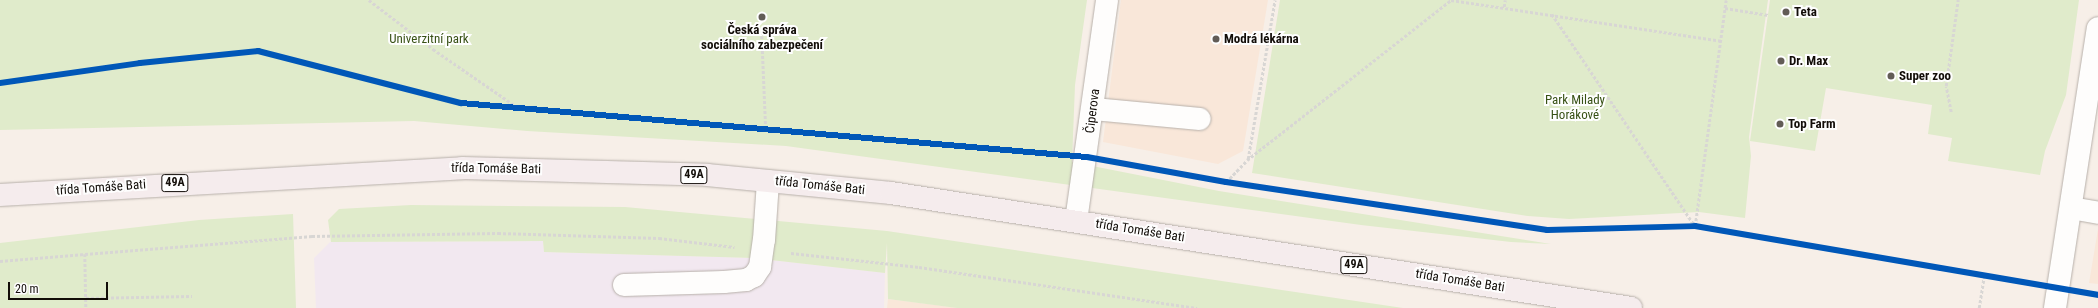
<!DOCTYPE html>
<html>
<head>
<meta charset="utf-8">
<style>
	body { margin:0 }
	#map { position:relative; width:2098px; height:308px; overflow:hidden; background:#f7efe8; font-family:"Roboto Condensed",sans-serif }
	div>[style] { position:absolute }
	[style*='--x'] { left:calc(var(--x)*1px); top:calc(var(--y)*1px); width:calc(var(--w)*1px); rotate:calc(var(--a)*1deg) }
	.built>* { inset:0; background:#f9e7d9 }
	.medical>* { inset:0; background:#f2e8f0 }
	.green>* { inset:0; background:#e0ebcb }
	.path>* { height:2.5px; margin-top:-1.25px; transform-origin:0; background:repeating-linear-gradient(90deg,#d8d6d4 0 3px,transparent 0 5px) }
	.roads { filter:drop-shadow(0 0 1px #b7b0aa) drop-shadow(0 0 1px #b7b0aa) }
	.minor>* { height:22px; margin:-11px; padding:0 11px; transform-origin:11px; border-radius:11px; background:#fefdfc }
	.major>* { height:22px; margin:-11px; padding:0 11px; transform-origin:11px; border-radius:11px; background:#f5eced }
	.cycleway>* { height:6px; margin:-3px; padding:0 3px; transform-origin:3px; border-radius:3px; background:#0057b8 }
	.dots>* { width:11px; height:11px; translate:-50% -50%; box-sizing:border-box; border:2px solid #fefefe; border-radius:50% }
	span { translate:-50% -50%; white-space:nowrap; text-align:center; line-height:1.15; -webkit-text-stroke:4px #fefefe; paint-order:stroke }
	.shield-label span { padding:1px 3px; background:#fefefe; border:1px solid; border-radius:3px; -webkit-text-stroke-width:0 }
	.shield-label { font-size:12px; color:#120d08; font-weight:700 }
	.poi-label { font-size:13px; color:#120d08; font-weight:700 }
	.left { translate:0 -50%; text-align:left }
	.park-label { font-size:13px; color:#385115 }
	.street-label { font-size:13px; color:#120d08 }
	.scale { position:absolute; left:8px; top:282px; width:100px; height:18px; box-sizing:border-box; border:2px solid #120d08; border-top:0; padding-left:5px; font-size:12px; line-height:14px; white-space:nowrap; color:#120d08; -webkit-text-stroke:3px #fefefe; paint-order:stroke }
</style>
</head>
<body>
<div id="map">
	<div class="built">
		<div style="clip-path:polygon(1121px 0,1268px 0,1243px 151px,1218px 164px,1103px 142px)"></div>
		<div style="clip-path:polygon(2098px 229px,2098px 284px,2089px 283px)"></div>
		<div style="clip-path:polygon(888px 299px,959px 308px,887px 308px)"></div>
	</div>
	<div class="medical">
		<div style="clip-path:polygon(543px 241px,544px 252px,754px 258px,885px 273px,884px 308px,316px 308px,314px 258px,330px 242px)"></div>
	</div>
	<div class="green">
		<div style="clip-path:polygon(0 0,1087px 0,1075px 85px,1072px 162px,1219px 191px,1551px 244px,1511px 242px,1361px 225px,786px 146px,527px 131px,414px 121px,0 130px)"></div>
		<div style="clip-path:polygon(1280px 0,1768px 0,1749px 137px,1751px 156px,1745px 218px,1699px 212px,1569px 219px,1528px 216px,1252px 173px)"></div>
		<div style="clip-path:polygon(1770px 0,2079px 0,2066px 95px,2045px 151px,2040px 175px,1948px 161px,1952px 138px,1928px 134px,1932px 105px,1826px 88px,1815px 151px,1750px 141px)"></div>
		<div style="clip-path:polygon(411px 205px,625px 207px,887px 231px,1403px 308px,957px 308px,888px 299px,887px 243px,885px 273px,754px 258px,544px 252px,543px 241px,331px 242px,328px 220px,339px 209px)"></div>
		<div style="clip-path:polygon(293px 214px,296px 308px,0 308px,0 243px,199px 220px)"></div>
	</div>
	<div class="path">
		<div style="--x:369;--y:0;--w:81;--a:37.4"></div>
		<div style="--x:433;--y:49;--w:102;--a:34.6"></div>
		<div style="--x:1451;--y:0;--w:273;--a:8.6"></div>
		<div style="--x:1504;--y:7;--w:7;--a:-82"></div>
		<div style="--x:1725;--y:8;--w:44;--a:9.2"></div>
		<div style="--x:1552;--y:14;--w:256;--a:56"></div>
		<div style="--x:1695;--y:226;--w:228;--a:-82.2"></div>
		<div style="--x:762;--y:36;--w:94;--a:87.6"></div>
		<div style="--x:1951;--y:112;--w:26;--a:-101"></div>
		<div style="--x:1946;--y:86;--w:87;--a:-82.1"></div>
		<div style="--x:1248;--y:159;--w:161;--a:-80.4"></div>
		<div style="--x:1226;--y:182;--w:30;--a:-46"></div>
		<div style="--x:1247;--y:160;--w:259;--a:-38.1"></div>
		<div style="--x:791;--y:253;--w:129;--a:6.2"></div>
		<div style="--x:919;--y:267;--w:281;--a:8.4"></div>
		<div style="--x:85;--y:254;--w:228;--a:-4.5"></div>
		<div style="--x:312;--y:236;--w:186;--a:-0.9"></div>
		<div style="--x:498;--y:233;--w:161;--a:1.8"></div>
		<div style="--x:659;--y:238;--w:76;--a:6.8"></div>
		<div style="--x:0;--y:261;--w:85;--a:-4.7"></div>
		<div style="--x:85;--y:254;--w:54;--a:88.9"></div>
		<div style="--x:86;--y:298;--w:106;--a:-1.1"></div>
		<div style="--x:1979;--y:308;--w:33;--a:-81"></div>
	</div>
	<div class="roads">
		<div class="minor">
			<div style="--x:1094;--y:109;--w:106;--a:5.4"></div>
			<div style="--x:2071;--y:208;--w:27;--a:10"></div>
			<div style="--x:1076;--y:221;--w:223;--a:-82"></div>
			<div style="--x:624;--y:285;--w:100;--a:-1.7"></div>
			<div style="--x:724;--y:282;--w:22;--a:-5"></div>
			<div style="--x:746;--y:280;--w:9;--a:-27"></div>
			<div style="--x:754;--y:276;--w:11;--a:-56"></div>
			<div style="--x:760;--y:267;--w:27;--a:-82"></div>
			<div style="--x:764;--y:240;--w:59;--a:-86.1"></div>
			<div style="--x:2055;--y:308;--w:283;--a:-81.3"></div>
		</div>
		<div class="major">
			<div style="--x:0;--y:195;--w:463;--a:-3.3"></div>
			<div style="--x:462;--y:168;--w:245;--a:1.6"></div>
			<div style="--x:707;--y:175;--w:185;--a:5.6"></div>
			<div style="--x:891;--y:193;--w:749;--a:8.83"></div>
		</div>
	</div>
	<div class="cycleway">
		<div style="--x:0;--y:83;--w:141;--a:-8.1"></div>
		<div style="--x:140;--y:63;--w:119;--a:-5.8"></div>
		<div style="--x:258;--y:51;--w:210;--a:14.4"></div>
		<div style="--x:461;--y:103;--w:628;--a:4.93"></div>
		<div style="--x:1087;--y:157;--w:141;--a:10.2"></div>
		<div style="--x:1226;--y:182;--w:325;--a:8.5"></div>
		<div style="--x:1547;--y:230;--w:148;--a:-1.5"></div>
		<div style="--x:1695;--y:226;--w:409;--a:9.7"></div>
	</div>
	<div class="dots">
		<div style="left:1786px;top:12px;background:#625c56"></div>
		<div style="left:762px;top:17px;background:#625c56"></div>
		<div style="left:1216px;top:39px;background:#625c56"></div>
		<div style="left:1781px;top:61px;background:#625c56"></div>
		<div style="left:1891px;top:76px;background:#625c56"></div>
		<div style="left:1780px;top:124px;background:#625c56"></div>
	</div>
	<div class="shield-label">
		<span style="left:694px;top:175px">49A</span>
		<span style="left:175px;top:183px">49A</span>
		<span style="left:1354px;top:265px">49A</span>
	</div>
	<div class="poi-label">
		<span class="left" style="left:1794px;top:12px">Teta</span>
		<span style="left:762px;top:38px">Česká správa<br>sociálního zabezpečení</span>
		<span class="left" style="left:1224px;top:39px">Modrá lékárna</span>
		<span class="left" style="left:1789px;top:61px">Dr. Max</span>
		<span class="left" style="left:1899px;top:76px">Super zoo</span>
		<span class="left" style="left:1788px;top:124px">Top Farm</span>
	</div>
	<div class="park-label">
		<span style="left:429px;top:39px">Univerzitní park</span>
		<span style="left:1575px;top:108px">Park Milady<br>Horákové</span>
	</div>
	<div class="street-label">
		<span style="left:1093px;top:111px;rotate:-83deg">Čiperova</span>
		<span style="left:496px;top:169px;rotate:1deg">třída Tomáše Bati</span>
		<span style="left:820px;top:186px;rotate:6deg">třída Tomáše Bati</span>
		<span style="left:101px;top:188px;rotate:-4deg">třída Tomáše Bati</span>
		<span style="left:1140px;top:231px;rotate:9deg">třída Tomáše Bati</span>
		<span style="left:1460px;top:281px;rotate:9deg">třída Tomáše Bati</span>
	</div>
	<div class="scale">20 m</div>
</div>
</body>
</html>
